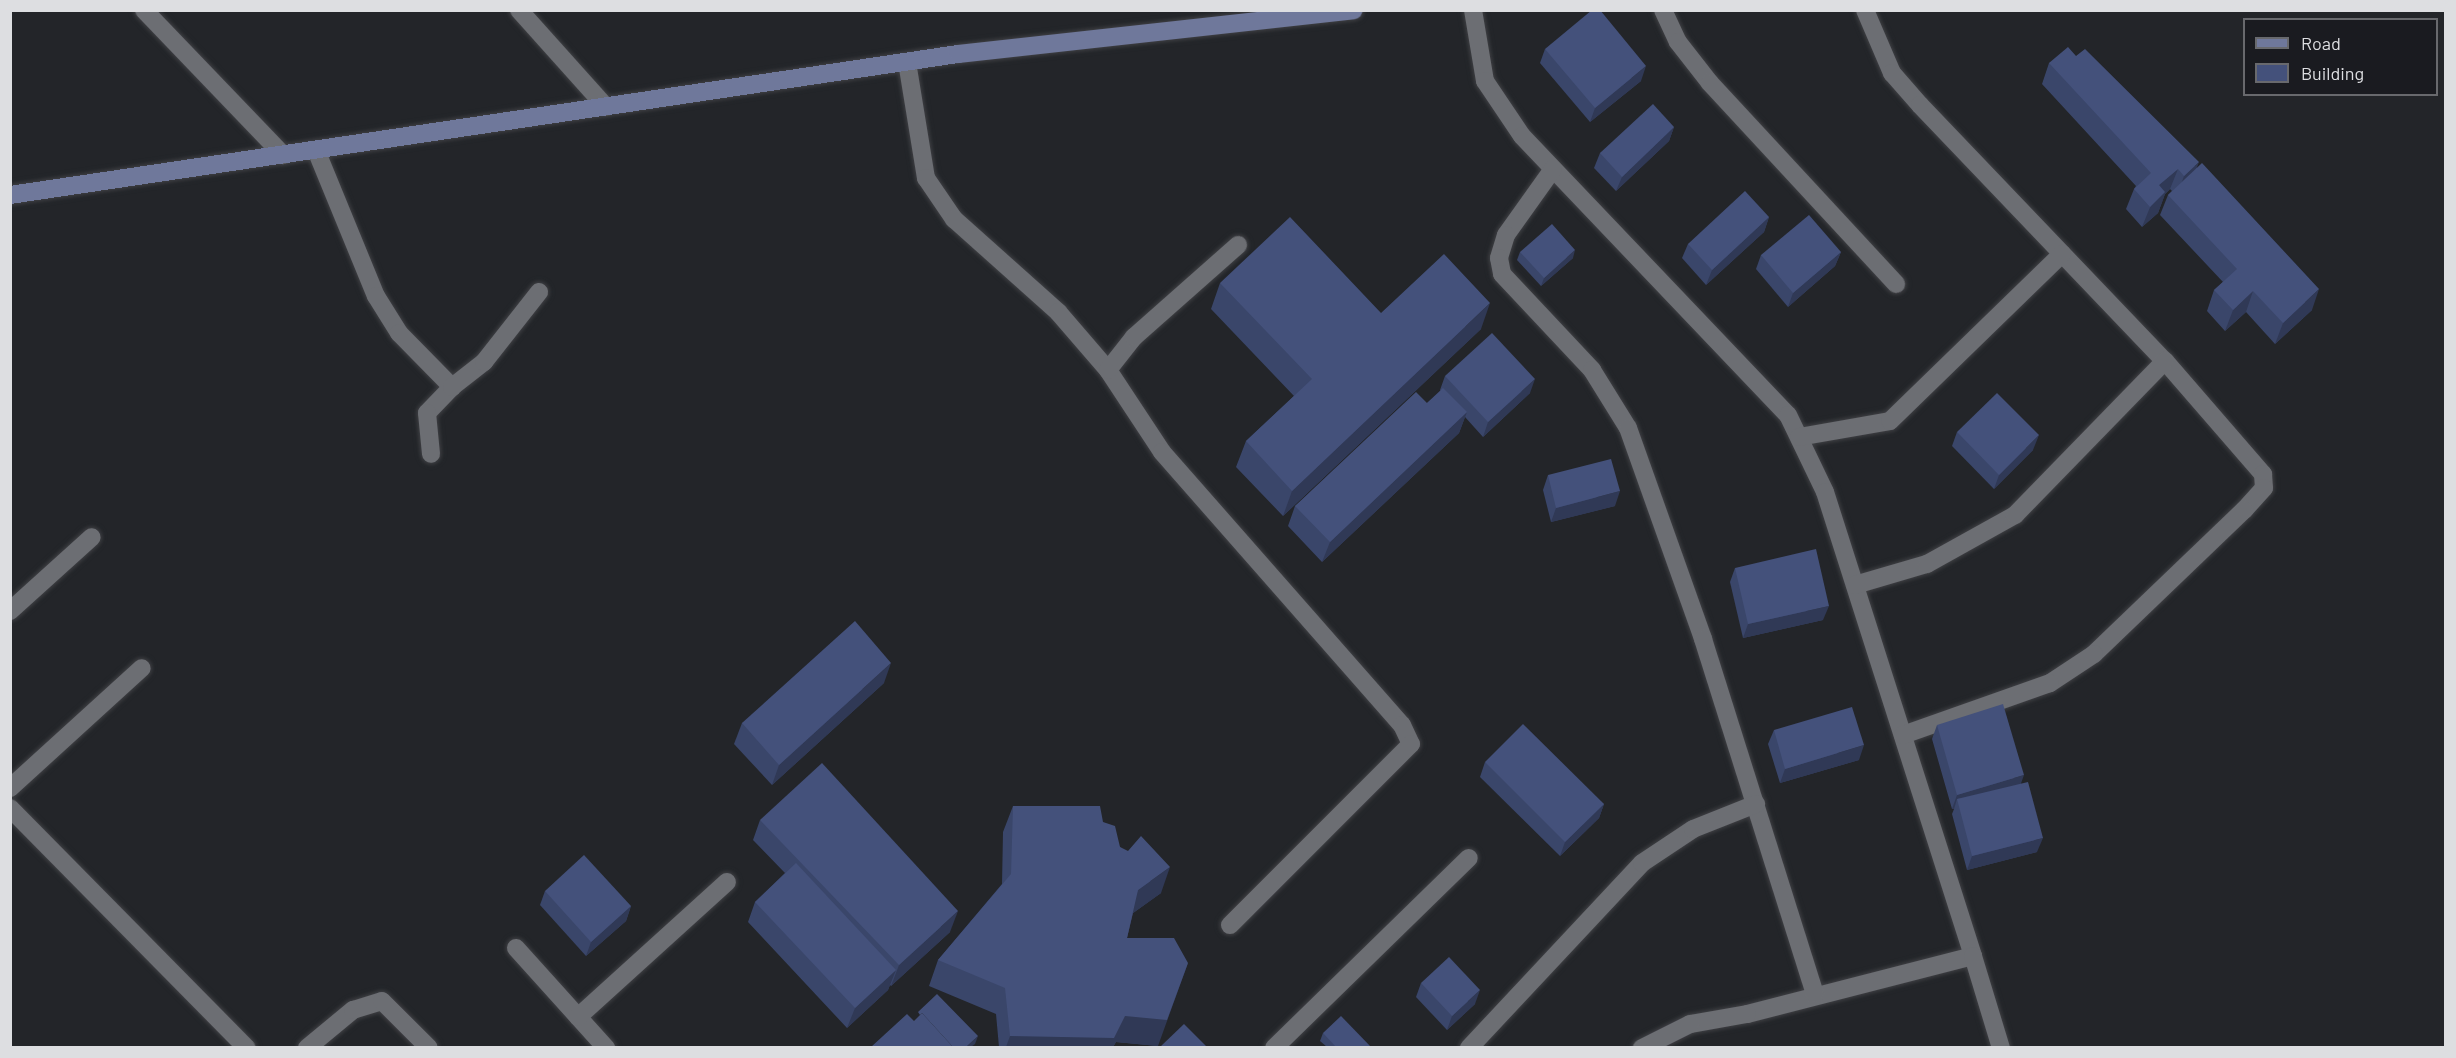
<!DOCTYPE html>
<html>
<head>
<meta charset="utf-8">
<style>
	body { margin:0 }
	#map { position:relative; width:2456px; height:1058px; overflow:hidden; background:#232529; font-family:Barlow,sans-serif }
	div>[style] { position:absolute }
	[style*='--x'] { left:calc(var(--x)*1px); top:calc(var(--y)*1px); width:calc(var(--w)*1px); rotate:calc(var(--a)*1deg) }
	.roads { filter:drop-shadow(0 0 2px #3f4044) drop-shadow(0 0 2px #3f4044) }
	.lane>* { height:18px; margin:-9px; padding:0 9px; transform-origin:9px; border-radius:9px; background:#6c6e73 }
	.street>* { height:18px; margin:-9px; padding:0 9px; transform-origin:9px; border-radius:9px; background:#6c6e73 }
	.secondary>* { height:18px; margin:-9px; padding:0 9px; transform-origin:9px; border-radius:9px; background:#6f789b }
	.wall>* { inset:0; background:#3a466a }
	.shaded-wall>* { inset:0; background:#303956 }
	.building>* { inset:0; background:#44517b }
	span { translate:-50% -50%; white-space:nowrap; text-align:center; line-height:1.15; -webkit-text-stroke:5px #1a1b20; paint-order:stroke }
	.frame { position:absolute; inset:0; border:12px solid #dddee1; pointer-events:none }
	.legend { position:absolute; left:2243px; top:18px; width:195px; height:78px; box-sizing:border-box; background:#1a1b20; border:2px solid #68696d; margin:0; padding:8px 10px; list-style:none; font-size:18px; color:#dddee1 }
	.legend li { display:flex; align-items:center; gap:12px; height:30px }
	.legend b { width:30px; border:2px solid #68696d }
</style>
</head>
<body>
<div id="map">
	<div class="roads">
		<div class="lane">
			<div style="--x:907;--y:62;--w:118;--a:80.7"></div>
			<div style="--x:926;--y:178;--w:50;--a:55.7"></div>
			<div style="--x:954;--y:219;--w:140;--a:41.8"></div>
			<div style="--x:1058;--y:312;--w:77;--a:49.2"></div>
			<div style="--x:1108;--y:370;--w:98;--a:56.6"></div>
			<div style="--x:1162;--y:452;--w:363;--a:48.7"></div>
			<div style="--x:1402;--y:725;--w:21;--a:65"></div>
			<div style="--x:1411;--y:744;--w:256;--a:135"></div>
			<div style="--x:316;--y:150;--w:158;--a:67.7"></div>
			<div style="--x:376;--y:296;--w:44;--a:58.1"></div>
			<div style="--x:399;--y:333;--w:76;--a:45.5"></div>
			<div style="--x:452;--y:387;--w:36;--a:134"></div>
			<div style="--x:427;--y:413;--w:41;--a:84.4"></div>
			<div style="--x:1108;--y:370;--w:42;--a:-51.8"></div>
			<div style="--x:1134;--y:337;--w:139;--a:-41.5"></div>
			<div style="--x:452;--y:387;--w:41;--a:-38"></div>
			<div style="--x:484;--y:362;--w:89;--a:-51.8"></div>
		</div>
		<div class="street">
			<div style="--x:144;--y:10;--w:201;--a:46.2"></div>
			<div style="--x:519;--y:10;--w:130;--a:48.1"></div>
			<div style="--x:1473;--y:10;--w:72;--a:80.4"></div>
			<div style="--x:1485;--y:81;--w:66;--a:56.1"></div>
			<div style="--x:1522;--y:136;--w:385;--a:46.4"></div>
			<div style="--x:1788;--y:415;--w:85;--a:64.3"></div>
			<div style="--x:1825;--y:492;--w:487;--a:72.3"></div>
			<div style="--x:1973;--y:956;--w:233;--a:165.6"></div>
			<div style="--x:1747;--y:1014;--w:58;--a:170"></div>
			<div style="--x:1690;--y:1024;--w:54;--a:153.4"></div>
			<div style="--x:1663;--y:10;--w:35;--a:65"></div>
			<div style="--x:1678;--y:42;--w:52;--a:52"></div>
			<div style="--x:1710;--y:83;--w:274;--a:47.2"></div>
			<div style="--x:1865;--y:10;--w:69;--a:66.8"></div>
			<div style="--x:1892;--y:73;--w:43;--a:48.8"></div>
			<div style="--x:1920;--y:105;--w:354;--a:46.3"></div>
			<div style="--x:2165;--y:361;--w:150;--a:49.1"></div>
			<div style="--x:2263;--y:474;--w:14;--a:86"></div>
			<div style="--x:2264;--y:488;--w:30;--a:132"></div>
			<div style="--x:2244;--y:510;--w:208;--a:136.2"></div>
			<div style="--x:2094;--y:654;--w:53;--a:146.6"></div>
			<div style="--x:2050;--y:683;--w:156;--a:160.5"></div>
			<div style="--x:1553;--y:169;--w:81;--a:125.5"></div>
			<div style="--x:1506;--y:235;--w:24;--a:107"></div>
			<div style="--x:1499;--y:258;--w:16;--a:79"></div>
			<div style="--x:1502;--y:274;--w:132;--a:46.8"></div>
			<div style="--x:1592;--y:370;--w:68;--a:58.2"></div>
			<div style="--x:1628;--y:428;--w:224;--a:70.4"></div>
			<div style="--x:1703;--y:639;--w:372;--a:72.5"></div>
			<div style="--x:1799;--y:437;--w:92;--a:-10"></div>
			<div style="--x:1890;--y:421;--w:240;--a:-44.2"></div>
			<div style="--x:1855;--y:585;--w:75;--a:-16.3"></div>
			<div style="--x:1927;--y:564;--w:101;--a:-29.1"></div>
			<div style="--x:2015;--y:515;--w:215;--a:-45.8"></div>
			<div style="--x:10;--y:611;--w:110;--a:-42.1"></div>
			<div style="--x:10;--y:788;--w:178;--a:-42.3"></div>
			<div style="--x:10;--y:808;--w:337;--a:45.4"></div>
			<div style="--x:516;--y:948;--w:135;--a:48"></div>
			<div style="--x:1973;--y:956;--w:96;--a:73.1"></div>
			<div style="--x:578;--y:1017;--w:201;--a:-42.2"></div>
			<div style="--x:307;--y:1048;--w:60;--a:-39.6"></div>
			<div style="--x:353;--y:1010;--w:30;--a:-17"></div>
			<div style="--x:382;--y:1001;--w:66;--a:45"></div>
			<div style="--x:1274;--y:1048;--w:272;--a:-44.3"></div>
			<div style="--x:1469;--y:1048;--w:253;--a:-46.9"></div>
			<div style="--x:1642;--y:863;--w:61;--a:-33.7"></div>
			<div style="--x:1693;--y:829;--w:68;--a:-21.6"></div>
		</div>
		<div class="secondary">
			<div style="--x:10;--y:195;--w:958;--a:-8.46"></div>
			<div style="--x:958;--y:54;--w:398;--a:-6.3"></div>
		</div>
	</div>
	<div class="wall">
		<div style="clip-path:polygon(1545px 49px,1641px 81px,1590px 122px,1540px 63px)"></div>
		<div style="clip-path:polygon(2076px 56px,2197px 168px,2312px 310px,2275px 344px,2246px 312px,2225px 331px,2207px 311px,2214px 290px,2223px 282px,2160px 215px,2168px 195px,2172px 191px,2170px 189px,2165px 194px,2158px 213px,2142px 227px,2126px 209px,2134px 189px,2136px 186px,2042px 84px,2049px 63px)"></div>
		<div style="clip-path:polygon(1674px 127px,1669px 141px,1616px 191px,1594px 168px,1600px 153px)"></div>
		<div style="clip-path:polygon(1769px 217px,1764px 232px,1706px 285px,1682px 258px,1688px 244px)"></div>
		<div style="clip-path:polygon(1520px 252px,1573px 258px,1541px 286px,1517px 260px)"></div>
		<div style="clip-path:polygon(1841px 252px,1835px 266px,1788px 307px,1756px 269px,1761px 255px)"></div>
		<div style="clip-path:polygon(1220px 283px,1381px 313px,1481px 329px,1283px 516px,1236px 467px,1246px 441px,1294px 396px,1211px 309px)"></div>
		<div style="clip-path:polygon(1445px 376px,1530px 393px,1483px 437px,1465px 417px,1459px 433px,1322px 562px,1288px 526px,1295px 506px,1427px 403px,1441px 391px,1440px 390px)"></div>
		<div style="clip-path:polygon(1957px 432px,2033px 450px,1994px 489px,1952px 446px)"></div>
		<div style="clip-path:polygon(1548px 475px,1615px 506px,1551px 522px,1543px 490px)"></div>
		<div style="clip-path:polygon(1735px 568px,1823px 620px,1743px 638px,1730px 582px)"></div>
		<div style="clip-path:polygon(884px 683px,772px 785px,734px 744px,742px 723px)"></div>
		<div style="clip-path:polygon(1937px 725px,2021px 783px,2037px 852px,1967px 870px,1952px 814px,1954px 809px,1952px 809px,1932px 739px)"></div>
		<div style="clip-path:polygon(1774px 730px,1859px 760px,1780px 783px,1768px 744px)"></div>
		<div style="clip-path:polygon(1485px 762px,1604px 804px,1599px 818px,1560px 856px,1480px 777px)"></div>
		<div style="clip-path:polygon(1013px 806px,1103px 822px,1120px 847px,1161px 893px,1133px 913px,1127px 938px,1158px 1046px,1116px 1042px,1113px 1047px,999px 1047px,996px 1014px,929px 986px,938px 960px,1002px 884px,1003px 832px)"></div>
		<div style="clip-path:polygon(760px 820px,950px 932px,891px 986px,890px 985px,888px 990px,847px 1028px,748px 922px,755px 902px,785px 873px,753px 840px)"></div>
		<div style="clip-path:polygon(545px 891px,631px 906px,626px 921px,586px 956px,540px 905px)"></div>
		<div style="clip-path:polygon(1421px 983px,1475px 1004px,1447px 1030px,1416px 997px)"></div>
		<div style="clip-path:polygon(1323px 1033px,1371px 1047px,1327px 1047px,1320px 1041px)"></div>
	</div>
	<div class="shaded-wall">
		<div style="clip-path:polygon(1646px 66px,1641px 81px,1590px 122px,1595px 108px)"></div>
		<div style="clip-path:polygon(1674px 127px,1669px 141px,1616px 191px,1622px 177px)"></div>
		<div style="clip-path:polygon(2199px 162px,2191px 183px,2177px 196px,2184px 176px)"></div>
		<div style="clip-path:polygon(2178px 169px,2170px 189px,2165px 194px,2158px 213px,2142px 227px,2159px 185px)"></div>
		<div style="clip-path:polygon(1769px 217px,1764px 232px,1706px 285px,1712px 270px)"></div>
		<div style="clip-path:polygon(1575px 250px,1573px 258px,1541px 286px,1544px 278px)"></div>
		<div style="clip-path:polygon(1841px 252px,1835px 266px,1788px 307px,1793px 293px)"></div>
		<div style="clip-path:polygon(2319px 289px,2312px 310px,2275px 344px,2283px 323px)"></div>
		<div style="clip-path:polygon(2253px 291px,2246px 312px,2225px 331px,2233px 310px)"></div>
		<div style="clip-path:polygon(1490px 303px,1481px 329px,1283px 516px,1292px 491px)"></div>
		<div style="clip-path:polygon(1535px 379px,1530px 393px,1483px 437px,1488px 422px)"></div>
		<div style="clip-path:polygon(1467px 412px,1459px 433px,1322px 562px,1330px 542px)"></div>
		<div style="clip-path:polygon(2039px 435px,2033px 450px,1994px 489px,1999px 475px)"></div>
		<div style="clip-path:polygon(1620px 491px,1615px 506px,1551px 522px,1556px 508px)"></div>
		<div style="clip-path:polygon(1829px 606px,1823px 620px,1743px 638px,1748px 624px)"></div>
		<div style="clip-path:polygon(891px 663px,884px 683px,772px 785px,779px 765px)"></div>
		<div style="clip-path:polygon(1864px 745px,1859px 760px,1780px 783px,1785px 769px)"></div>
		<div style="clip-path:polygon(2024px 775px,2019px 789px,1957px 799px,1954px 809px,1952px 809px,1957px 795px)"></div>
		<div style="clip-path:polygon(1604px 804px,1599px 818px,1560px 856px,1565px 842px)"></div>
		<div style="clip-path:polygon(2043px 838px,2037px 852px,1967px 870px,1972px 856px)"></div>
		<div style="clip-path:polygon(1170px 867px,1161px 893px,1129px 916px,1138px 890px)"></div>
		<div style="clip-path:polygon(631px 906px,626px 921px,586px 956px,591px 942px)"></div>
		<div style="clip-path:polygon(958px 911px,950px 932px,891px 986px,899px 965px)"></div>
		<div style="clip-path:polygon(1188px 963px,1158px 1046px,1116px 1042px,1113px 1047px,1006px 1047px,1010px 1036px,1125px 1016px)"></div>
		<div style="clip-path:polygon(896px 970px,888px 990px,847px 1028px,855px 1008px)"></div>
		<div style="clip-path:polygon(1480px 990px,1475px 1004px,1447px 1030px,1452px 1016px)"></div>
		<div style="clip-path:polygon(978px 1036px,975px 1044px,971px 1047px,966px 1047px)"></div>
	</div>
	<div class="building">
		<div style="clip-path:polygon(1592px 10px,1600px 10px,1646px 66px,1595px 108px,1545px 49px)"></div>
		<div style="clip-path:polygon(2068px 47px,2076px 56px,2085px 49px,2199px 162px,2184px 176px,2178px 169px,2159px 185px,2165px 192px,2150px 207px,2134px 189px,2151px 173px,2049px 63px)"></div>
		<div style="clip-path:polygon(1653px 104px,1674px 127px,1622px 177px,1600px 153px)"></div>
		<div style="clip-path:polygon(2202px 163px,2319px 289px,2283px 323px,2253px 291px,2233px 310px,2214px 290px,2237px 269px,2168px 195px)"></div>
		<div style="clip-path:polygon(1745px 191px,1769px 217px,1712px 270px,1688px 244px)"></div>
		<div style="clip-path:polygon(1809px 215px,1841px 252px,1793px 293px,1761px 255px)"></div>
		<div style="clip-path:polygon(1290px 217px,1381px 313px,1444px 254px,1490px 303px,1292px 491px,1246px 441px,1312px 379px,1220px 283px)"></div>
		<div style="clip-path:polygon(1552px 224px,1575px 250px,1544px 278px,1520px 252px)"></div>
		<div style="clip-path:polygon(1492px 333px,1535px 379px,1488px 422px,1445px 376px)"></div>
		<div style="clip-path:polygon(1443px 388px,1467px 412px,1330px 542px,1295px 506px,1416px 392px,1427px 403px)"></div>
		<div style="clip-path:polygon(1997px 393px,2039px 435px,1999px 475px,1957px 432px)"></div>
		<div style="clip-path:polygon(1611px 459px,1620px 491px,1556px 508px,1548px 475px)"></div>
		<div style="clip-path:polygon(1816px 549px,1829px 606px,1748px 624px,1735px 568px)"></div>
		<div style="clip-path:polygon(855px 621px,891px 663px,779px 765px,742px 723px)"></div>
		<div style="clip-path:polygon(2003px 704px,2024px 775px,1957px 795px,1937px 725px)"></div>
		<div style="clip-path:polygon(1852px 707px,1864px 745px,1785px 769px,1774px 730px)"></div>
		<div style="clip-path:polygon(1523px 724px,1604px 804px,1565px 842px,1485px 762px)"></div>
		<div style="clip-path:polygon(822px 763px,958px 911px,899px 965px,760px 820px)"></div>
		<div style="clip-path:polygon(2028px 782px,2043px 838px,1972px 856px,1957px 799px)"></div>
		<div style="clip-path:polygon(1013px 806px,1100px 806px,1103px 822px,1115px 826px,1120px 847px,1128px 851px,1141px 836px,1170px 867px,1138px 890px,1127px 938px,1174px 938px,1188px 963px,1167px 1020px,1125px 1016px,1114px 1038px,1010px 1036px,1005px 988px,938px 960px,1011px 874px)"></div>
		<div style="clip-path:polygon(584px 855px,631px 906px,591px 942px,545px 891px)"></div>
		<div style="clip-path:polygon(796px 863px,896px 970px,855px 1008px,755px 902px)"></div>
		<div style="clip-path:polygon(1449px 957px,1480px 990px,1452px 1016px,1421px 983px)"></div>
		<div style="clip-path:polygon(937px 994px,978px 1036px,966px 1047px,952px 1047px,953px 1047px,922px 1013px,920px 1015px,918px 1012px)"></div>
		<div style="clip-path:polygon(922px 1013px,953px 1047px,871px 1047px,907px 1014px,914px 1021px)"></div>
		<div style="clip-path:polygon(1341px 1016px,1371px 1047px,1336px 1047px,1323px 1033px)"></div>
		<div style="clip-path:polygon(1184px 1024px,1207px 1047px,1160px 1047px)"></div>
	</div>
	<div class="frame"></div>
	<ul class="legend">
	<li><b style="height:8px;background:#6f789b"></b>Road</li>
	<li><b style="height:16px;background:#44517b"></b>Building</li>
	</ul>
</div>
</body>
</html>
